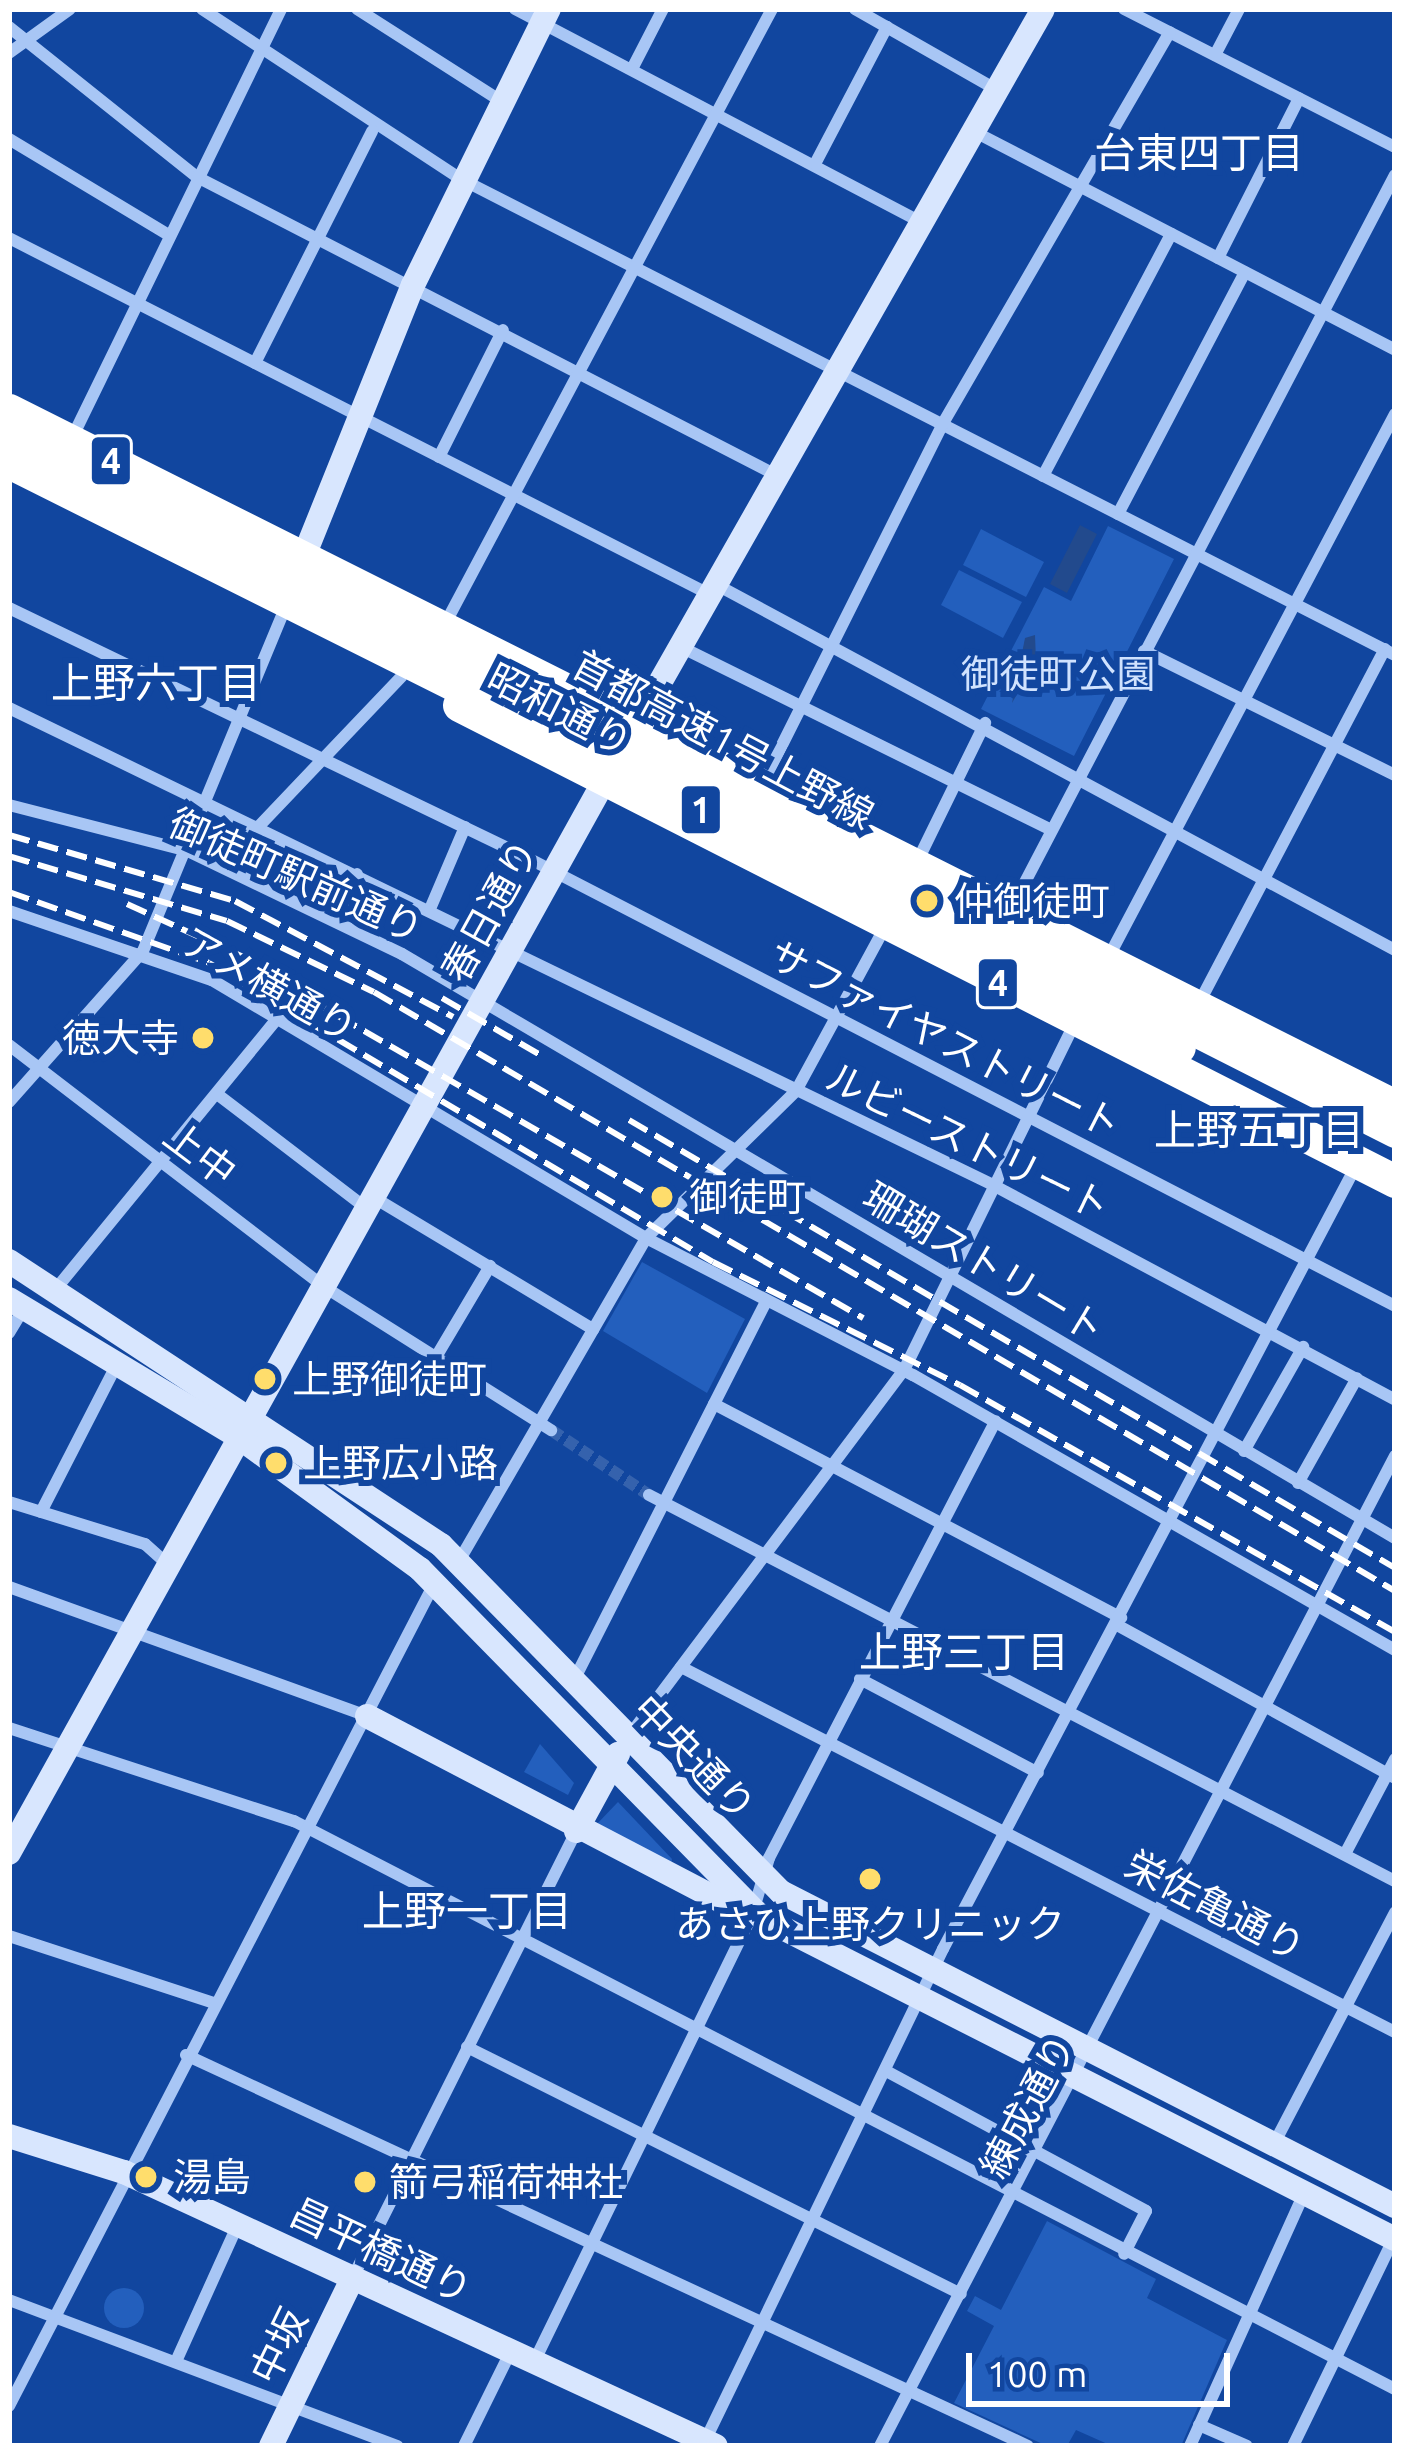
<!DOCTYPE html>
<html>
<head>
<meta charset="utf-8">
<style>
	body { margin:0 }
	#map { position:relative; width:1404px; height:2455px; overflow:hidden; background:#11469f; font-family:Ubuntu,"Noto Sans JP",sans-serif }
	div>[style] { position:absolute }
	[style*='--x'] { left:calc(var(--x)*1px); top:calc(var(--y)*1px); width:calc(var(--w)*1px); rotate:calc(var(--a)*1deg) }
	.green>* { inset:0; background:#235fbd }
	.round { border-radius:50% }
	.water>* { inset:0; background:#224a8d }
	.street-tunnel>* { height:12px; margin-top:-6px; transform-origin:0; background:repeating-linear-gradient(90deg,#3562ad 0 12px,transparent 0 18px) }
	.street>* { height:12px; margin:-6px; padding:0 6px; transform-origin:6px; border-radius:6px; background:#a8c6f5 }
	.secondary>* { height:24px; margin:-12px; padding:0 12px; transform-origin:12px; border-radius:12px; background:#d8e6fe }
	.highway>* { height:33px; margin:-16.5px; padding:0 16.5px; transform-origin:16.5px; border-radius:16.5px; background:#fff }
	.rail>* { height:6px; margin-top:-3px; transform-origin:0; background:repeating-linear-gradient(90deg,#fff 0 21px,transparent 0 30px) }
	.highway-bridge>* { height:33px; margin:-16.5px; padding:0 16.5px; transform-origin:16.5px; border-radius:16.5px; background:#fff }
	.dots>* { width:33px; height:33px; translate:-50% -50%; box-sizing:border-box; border:6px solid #11469f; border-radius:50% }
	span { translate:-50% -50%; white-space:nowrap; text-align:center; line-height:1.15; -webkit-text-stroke:12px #11469f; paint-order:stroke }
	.shield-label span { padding:3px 9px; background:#11469f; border:3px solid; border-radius:9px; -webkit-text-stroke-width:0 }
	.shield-label { font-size:36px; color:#fff; font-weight:700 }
	.park-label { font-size:39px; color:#d0e2fe }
	.street-label { font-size:39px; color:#fff }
	.poi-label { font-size:39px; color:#fff }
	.left { translate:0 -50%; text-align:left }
	.right { translate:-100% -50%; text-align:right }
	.neighbourhood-label { font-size:42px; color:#fff }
	.frame { position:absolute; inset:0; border:12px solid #fff; pointer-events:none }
	.scale { position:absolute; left:966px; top:2353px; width:264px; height:54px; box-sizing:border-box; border:6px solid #fff; border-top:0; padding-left:15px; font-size:36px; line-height:42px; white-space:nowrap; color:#fff; -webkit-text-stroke:9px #11469f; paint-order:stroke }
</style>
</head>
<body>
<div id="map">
	<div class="green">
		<div style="clip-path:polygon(1108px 526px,1174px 559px,1074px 756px,981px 709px,1044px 587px,1071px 601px)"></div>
		<div style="clip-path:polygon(981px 529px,1044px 562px,1026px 597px,963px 565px)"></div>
		<div style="clip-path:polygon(959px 570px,1022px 602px,1003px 638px,941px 605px)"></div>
		<div style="clip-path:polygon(642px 1262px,745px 1319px,707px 1393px,603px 1331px)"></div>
		<div style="clip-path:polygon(540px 1744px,574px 1783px,568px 1795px,524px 1772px)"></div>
		<div style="clip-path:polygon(618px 1802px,672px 1859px,671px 1864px,595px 1826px)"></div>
		<div style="clip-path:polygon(1047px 2221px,1156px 2279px,1147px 2298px,1227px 2340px,1181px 2446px,1112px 2446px,1076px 2430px,1067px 2446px,1047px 2446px,954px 2403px,994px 2326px,967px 2311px,975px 2296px,1001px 2310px)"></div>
		<div class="round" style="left:104px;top:2288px;width:40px;height:40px"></div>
	</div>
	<div class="water">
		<div style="clip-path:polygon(1080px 525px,1097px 534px,1067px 593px,1050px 584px)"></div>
		<div style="clip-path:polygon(1035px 635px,1036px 661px,1012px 703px,1025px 638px)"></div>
	</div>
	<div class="street-tunnel">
		<div style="--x:551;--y:1430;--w:118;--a:33.6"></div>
	</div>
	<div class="street">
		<div style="--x:202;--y:9;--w:310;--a:33.3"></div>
		<div style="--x:461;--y:179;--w:1048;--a:27.01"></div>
		<div style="--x:357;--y:9;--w:171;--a:32.6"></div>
		<div style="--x:515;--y:9;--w:461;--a:27.7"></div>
		<div style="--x:855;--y:9;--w:163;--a:29.7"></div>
		<div style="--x:1124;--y:9;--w:304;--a:27"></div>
		<div style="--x:9;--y:27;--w:241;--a:38.6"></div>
		<div style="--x:197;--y:177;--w:653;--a:27.23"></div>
		<div style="--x:9;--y:53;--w:75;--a:-35.8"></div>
		<div style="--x:1215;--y:55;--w:52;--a:-62.4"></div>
		<div style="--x:632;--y:69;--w:68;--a:-62.7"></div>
		<div style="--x:975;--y:132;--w:473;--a:27.4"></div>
		<div style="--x:9;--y:139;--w:187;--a:31"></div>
		<div style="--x:815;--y:164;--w:155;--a:-62.3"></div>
		<div style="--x:9;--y:238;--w:788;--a:26.96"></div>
		<div style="--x:1218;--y:258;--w:179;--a:-63.1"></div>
		<div style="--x:255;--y:363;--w:260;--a:-63.2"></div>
		<div style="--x:71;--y:440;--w:479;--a:-64"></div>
		<div style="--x:439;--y:457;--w:142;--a:-63.3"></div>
		<div style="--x:1043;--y:476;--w:274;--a:-62.1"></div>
		<div style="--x:1118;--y:514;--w:273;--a:-62.3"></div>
		<div style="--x:717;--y:585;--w:770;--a:28.3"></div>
		<div style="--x:9;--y:608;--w:572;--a:25.71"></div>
		<div style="--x:524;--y:856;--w:980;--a:27.32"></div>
		<div style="--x:445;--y:624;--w:697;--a:-62"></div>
		<div style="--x:681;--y:647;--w:413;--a:26.3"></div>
		<div style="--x:1144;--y:651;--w:280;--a:26.3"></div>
		<div style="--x:9;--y:708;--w:1094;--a:25.86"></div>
		<div style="--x:993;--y:1185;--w:456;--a:28.1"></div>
		<div style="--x:763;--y:783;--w:400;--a:-63.4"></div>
		<div style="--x:942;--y:425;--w:454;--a:-59.9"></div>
		<div style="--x:9;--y:805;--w:185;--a:14.4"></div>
		<div style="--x:188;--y:851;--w:237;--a:25.7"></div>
		<div style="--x:402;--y:954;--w:1152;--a:30.46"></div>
		<div style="--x:917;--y:862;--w:155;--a:-63.9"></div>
		<div style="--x:221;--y:866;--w:262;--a:-46.4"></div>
		<div style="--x:1012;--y:907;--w:826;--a:-62.38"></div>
		<div style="--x:430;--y:909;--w:89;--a:-66.9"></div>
		<div style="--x:9;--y:911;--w:214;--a:18.8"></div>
		<div style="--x:212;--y:980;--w:505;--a:30.73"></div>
		<div style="--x:646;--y:1238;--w:300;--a:27.2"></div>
		<div style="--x:913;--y:1375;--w:555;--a:29.71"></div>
		<div style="--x:335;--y:919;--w:50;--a:-63.9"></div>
		<div style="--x:1107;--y:960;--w:617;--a:-62.19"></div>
		<div style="--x:1198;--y:1005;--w:402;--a:-62.3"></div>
		<div style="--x:9;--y:1045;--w:396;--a:37.5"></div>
		<div style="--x:323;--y:1286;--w:270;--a:32.3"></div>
		<div style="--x:217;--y:1094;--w:188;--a:37.4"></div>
		<div style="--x:9;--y:1102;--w:202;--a:-48.4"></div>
		<div style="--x:143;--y:951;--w:364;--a:-67.5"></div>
		<div style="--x:373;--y:1197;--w:257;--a:31"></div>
		<div style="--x:55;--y:1290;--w:352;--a:-50.7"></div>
		<div style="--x:9;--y:1333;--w:29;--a:-59"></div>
		<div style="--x:436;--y:1357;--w:106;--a:-59.3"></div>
		<div style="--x:714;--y:1404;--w:460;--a:27.7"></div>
		<div style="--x:1244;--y:1451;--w:120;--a:-60.4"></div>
		<div style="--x:1298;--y:1483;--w:120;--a:-60.7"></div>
		<div style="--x:649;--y:1495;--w:840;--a:27.36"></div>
		<div style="--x:9;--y:1502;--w:142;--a:17.2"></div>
		<div style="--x:145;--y:1544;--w:27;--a:42"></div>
		<div style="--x:41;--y:1512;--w:166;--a:-62.8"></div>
		<div style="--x:459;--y:1561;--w:373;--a:-59.9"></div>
		<div style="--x:646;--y:1238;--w:210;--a:-44.4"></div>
		<div style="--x:796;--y:1091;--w:187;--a:-61.5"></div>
		<div style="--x:9;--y:1587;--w:381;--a:19.8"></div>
		<div style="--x:1117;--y:1625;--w:317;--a:28.8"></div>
		<div style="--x:681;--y:1667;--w:802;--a:27.08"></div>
		<div style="--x:860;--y:1679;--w:201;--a:27.8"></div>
		<div style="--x:573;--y:1682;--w:427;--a:-63.1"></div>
		<div style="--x:9;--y:1728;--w:300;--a:18.1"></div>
		<div style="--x:294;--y:1821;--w:1239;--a:27.29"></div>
		<div style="--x:629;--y:1736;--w:458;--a:-53.1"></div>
		<div style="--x:904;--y:1370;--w:390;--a:-63.8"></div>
		<div style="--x:1345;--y:1854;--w:107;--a:-62.2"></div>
		<div style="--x:9;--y:1936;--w:216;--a:18.1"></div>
		<div style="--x:467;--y:2047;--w:552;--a:26.57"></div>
		<div style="--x:186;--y:2055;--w:928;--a:24.91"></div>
		<div style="--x:888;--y:2072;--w:293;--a:28.3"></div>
		<div style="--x:1146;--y:2211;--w:48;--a:117.1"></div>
		<div style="--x:1275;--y:2142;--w:259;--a:-62.4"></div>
		<div style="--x:353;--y:2277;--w:499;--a:-63.4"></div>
		<div style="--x:9;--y:2300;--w:415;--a:20.6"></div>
		<div style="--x:178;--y:2357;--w:146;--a:-65.7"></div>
		<div style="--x:534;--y:2362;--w:497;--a:-64"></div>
		<div style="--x:752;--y:1915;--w:59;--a:-73.4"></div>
		<div style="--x:769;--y:1858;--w:492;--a:-62.6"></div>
		<div style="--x:9;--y:2406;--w:928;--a:-62.66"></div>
		<div style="--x:1199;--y:2425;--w:52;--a:23.6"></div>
		<div style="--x:703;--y:2445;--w:551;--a:-64.18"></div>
		<div style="--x:943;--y:1949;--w:885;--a:-62.19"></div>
		<div style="--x:464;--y:2446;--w:106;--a:-63.7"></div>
		<div style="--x:880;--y:2446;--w:1116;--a:-62.52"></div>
		<div style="--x:1190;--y:2446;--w:277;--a:-65.7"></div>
		<div style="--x:1293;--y:2446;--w:231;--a:-64.1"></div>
	</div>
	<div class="secondary">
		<div style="--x:304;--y:556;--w:292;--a:-68.1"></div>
		<div style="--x:413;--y:285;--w:308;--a:-63.8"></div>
		<div style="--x:629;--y:737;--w:837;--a:-60.37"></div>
		<div style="--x:9;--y:1261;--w:517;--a:33.32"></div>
		<div style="--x:441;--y:1545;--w:486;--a:45.6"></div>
		<div style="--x:781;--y:1892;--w:690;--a:27.09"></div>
		<div style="--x:9;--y:1299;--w:266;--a:31"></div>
		<div style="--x:237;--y:1436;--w:226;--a:36"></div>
		<div style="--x:420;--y:1569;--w:487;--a:45.6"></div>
		<div style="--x:761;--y:1917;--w:711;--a:26.93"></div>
		<div style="--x:367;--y:1716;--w:423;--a:27.6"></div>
		<div style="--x:576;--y:1831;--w:88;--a:-61.4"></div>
		<div style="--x:9;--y:1853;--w:1242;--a:-60.96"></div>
		<div style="--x:9;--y:2136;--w:121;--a:17.4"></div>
		<div style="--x:124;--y:2172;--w:652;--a:24.84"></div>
		<div style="--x:271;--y:2446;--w:188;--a:-64.1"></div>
	</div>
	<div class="highway">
		<div style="--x:9;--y:410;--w:1551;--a:26.66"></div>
		<div style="--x:459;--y:705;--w:1050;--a:26.96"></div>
	</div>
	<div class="rail">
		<div style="--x:9;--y:835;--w:235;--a:16.3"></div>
		<div style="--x:235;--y:901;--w:247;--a:28"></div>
		<div style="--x:9;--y:856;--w:227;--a:16.6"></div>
		<div style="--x:227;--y:921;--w:163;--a:25.8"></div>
		<div style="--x:374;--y:992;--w:1184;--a:30.4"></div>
		<div style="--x:9;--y:892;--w:212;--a:19.5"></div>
		<div style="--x:209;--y:963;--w:586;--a:30.68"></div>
		<div style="--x:713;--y:1262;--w:276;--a:26.5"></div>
		<div style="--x:960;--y:1385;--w:500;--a:29.59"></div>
		<div style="--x:127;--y:904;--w:198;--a:24.5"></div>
		<div style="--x:286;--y:986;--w:666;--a:29.92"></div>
		<div style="--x:442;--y:998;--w:116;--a:30.1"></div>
		<div style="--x:629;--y:1120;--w:887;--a:30.32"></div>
	</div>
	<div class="highway-bridge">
		<div style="--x:9;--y:429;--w:1554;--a:26.86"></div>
		<div style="--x:9;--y:462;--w:1308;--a:26.57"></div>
	</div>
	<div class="dots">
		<div style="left:927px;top:901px;background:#ffdd6c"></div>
		<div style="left:203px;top:1038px;background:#ffdd6c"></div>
		<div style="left:662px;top:1197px;background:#ffdd6c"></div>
		<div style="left:265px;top:1379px;background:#ffdd6c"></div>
		<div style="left:276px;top:1463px;background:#ffdd6c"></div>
		<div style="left:870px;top:1879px;background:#ffdd6c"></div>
		<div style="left:146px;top:2177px;background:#ffdd6c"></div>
		<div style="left:365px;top:2182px;background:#ffdd6c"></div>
	</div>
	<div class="shield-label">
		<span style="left:111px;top:461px">4</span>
		<span style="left:701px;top:810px">1</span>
		<span style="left:998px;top:983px">4</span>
	</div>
	<div class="park-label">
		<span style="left:1058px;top:674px">御徒町公園</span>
	</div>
	<div class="street-label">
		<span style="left:560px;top:710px;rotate:27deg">昭和通り</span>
		<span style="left:723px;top:740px;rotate:28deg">首都高速1号上野線</span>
		<span style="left:296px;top:876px;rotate:24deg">御徒町駅前通り</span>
		<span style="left:490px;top:911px;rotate:-61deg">春日通り</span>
		<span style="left:269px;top:985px;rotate:29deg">アメ横通り</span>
		<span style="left:945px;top:1040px;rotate:27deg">サファイヤストリート</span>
		<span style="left:968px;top:1142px;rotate:26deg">ルビーストリート</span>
		<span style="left:200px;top:1154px;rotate:37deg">上中</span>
		<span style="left:984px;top:1263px;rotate:31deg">珊瑚ストリート</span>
		<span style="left:694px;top:1758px;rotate:46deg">中央通り</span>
		<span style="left:1215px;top:1906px;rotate:27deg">栄佐亀通り</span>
		<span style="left:1028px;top:2106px;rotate:-62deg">練成通り</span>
		<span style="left:381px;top:2251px;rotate:25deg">昌平橋通り</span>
		<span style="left:279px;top:2346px;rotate:-64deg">中坂</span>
	</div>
	<div class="poi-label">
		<span class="left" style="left:954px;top:901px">仲御徒町</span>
		<span class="right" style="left:179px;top:1038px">徳大寺</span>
		<span class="left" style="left:689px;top:1197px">御徒町</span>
		<span class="left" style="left:292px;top:1379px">上野御徒町</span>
		<span class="left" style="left:303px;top:1463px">上野広小路</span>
		<span style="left:870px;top:1924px">あさひ上野クリニック</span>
		<span class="left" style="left:173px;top:2177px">湯島</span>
		<span class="left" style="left:389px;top:2182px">箭弓稲荷神社</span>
	</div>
	<div class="neighbourhood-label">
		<span style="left:1199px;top:153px">台東四丁目</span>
		<span style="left:156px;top:683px">上野六丁目</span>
		<span style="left:1259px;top:1130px">上野五丁目</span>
		<span style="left:964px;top:1652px">上野三丁目</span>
		<span style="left:467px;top:1911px">上野一丁目</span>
	</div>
	<div class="frame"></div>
	<div class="scale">100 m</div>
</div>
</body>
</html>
